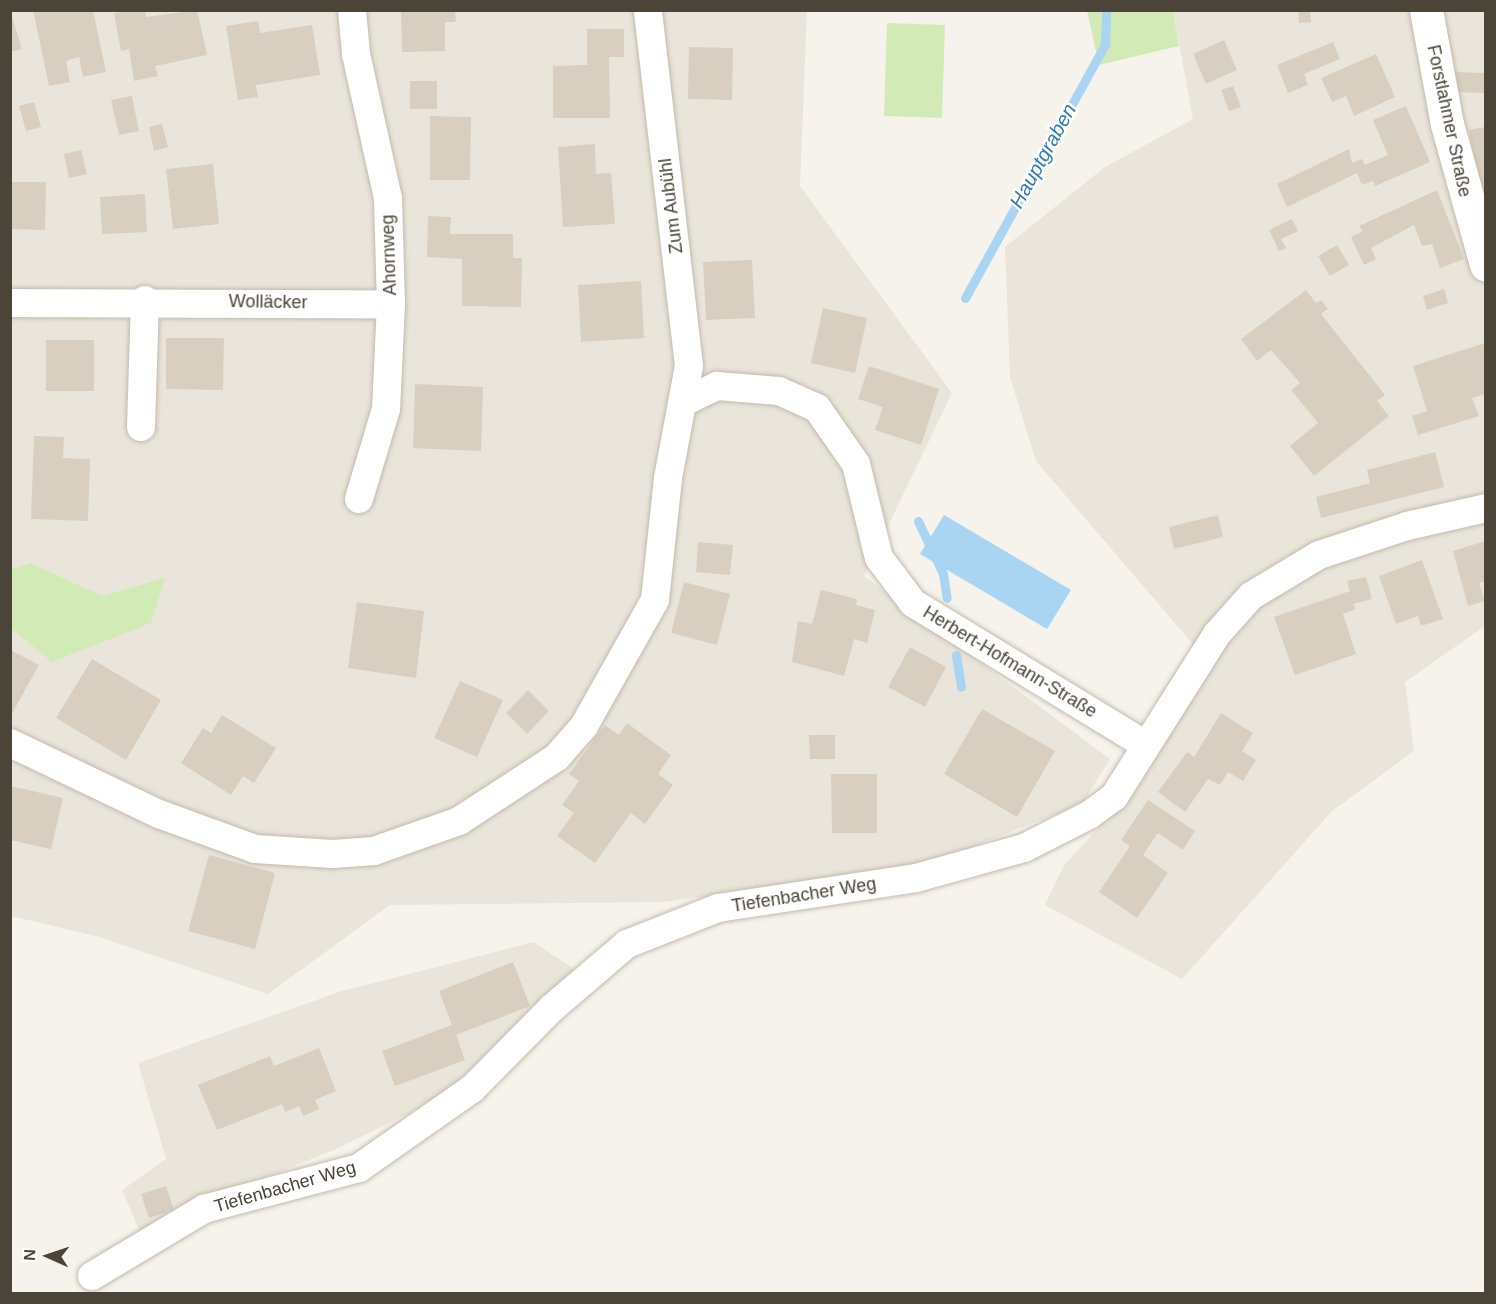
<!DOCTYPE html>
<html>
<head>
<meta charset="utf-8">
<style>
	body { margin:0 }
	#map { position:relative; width:1496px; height:1304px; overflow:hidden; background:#f6f3ec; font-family:Helvetica,sans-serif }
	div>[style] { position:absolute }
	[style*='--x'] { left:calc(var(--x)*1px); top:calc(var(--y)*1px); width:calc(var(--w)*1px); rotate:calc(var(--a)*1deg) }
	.residential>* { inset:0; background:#eae5da }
	.green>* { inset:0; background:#d2eab5 }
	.water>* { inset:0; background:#a9d4f2 }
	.stream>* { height:9px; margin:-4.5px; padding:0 4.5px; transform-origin:4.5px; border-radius:4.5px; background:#a9d4f2 }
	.building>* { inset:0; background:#d8cfc1 }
	.roads { filter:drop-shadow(0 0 2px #c2bbae) drop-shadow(0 0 2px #c2bbae) }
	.minor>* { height:28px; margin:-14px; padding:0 14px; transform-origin:14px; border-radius:14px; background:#fff }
	.tertiary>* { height:33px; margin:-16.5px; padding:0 16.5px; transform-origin:16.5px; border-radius:16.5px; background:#fff }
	span { translate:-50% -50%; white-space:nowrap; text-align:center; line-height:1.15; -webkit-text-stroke:5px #fff; paint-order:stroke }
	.street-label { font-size:18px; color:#4b4439 }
	.water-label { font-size:20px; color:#2e7ab2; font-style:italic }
	.frame { position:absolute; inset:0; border:12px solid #4b4439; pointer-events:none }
	.north { position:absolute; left:18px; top:1226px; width:60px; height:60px; -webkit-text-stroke:4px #fff; paint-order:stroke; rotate:273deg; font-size:16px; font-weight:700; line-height:24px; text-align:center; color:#4b4439 }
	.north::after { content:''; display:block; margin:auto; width:21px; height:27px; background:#4b4439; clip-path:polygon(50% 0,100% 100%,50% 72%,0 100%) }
</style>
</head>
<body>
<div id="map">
	<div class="residential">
		<div style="clip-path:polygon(11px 11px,807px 11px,800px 186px,952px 393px,864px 576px,1110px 759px,1082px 804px,916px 869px,662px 902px,390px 905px,268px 994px,96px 936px,11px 916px)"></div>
		<div style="clip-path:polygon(1173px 11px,1485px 11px,1485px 626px,1405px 682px,1414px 751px,1332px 811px,1182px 979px,1045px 905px,1064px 865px,1106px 820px,1210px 664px,1036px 461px,1010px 377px,1005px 247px,1105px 167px,1193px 119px)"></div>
		<div style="clip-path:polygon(534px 942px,580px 973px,456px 1090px,334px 1150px,184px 1209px,141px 1234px,122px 1190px,166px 1159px,138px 1063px,342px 991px)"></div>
	</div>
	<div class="green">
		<div style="clip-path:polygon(1087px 11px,1173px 11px,1179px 46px,1099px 65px)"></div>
		<div style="clip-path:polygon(887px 23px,945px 25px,942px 118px,884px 116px)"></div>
		<div style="clip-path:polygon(30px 563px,102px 596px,165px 578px,151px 623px,52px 662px,11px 628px,11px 570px)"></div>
	</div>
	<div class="water">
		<div style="clip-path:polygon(944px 515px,1071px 590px,1047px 629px,920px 554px)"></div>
	</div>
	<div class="stream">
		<div style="--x:965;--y:298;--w:290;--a:-61.1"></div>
		<div style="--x:1105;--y:44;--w:34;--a:-88"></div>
		<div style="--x:918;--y:521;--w:59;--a:64.7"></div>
		<div style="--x:943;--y:574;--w:24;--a:81"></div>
		<div style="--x:956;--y:655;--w:32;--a:81"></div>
	</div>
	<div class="building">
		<div style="clip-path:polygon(33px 10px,93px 10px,106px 72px,83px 77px,79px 57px,66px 61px,70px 82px,49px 86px)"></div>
		<div style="clip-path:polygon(145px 10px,146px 17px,197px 10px,207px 55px,155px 66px,158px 76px,134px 81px,129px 49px,121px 51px,114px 13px)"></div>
		<div style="clip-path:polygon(401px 10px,455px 10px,456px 22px,445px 22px,445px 51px,402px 52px)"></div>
		<div style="clip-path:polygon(1298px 10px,1310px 10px,1311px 22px,1299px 23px)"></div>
		<div style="clip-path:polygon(10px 11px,22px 49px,10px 52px)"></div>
		<div style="clip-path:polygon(258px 21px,260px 33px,312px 25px,320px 75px,256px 85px,258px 97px,238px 100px,226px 26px)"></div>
		<div style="clip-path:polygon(587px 29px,624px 29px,624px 57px,609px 57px,610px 118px,553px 118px,553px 66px,587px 65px)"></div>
		<div style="clip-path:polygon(1224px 40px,1237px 70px,1206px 84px,1193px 54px)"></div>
		<div style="clip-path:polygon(1333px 42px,1340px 59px,1304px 74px,1308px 85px,1288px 93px,1277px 65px)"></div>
		<div style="clip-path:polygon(689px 47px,733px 48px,732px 100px,688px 99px)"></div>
		<div style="clip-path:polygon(1376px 54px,1395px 97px,1354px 116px,1346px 96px,1332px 102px,1321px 78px)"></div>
		<div style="clip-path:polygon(1454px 72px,1485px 73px,1485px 93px,1454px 92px)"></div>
		<div style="clip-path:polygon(410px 81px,437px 81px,437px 109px,410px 109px)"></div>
		<div style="clip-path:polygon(1233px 86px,1241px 107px,1229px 111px,1221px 90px)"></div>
		<div style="clip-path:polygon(132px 96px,139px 131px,119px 135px,111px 100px)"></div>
		<div style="clip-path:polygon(34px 102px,41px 127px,26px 131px,19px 106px)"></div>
		<div style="clip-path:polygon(1406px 106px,1430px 162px,1375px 186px,1373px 181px,1362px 185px,1357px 173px,1287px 207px,1277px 184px,1349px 149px,1352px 163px,1362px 159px,1365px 165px,1388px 155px,1373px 120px)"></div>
		<div style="clip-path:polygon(430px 116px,471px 117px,470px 180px,430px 180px)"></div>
		<div style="clip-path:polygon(162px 124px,168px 147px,154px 151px,149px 127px)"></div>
		<div style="clip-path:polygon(1485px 127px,1485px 205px,1484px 205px,1469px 130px)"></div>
		<div style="clip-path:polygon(595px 144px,596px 174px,611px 173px,615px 224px,563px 227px,558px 147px)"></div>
		<div style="clip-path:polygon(81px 150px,87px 174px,69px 178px,64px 154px)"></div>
		<div style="clip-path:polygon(213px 164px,219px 224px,173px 229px,166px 169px)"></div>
		<div style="clip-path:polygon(10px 182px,46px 182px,45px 230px,10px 229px)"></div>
		<div style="clip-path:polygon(1437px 190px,1464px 259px,1440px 268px,1432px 244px,1422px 246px,1414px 225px,1371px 248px,1376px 259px,1364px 265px,1351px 237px,1363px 231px,1359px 226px)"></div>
		<div style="clip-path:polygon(145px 194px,147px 232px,102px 234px,100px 197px)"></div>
		<div style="clip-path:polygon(428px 216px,451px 217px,450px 234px,513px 234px,513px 258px,522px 258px,521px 307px,462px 306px,462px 259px,427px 257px)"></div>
		<div style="clip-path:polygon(1292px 219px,1298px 231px,1281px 239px,1286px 248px,1279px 251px,1269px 230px)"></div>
		<div style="clip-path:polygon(1337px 245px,1349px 265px,1330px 276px,1318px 256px)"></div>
		<div style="clip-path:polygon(752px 260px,755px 318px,706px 320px,703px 262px)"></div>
		<div style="clip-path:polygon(641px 281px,644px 338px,581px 342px,578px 285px)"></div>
		<div style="clip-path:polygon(1444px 289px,1448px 303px,1427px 310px,1423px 296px)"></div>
		<div style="clip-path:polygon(1306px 290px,1316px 303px,1321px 300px,1328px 309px,1321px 314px,1385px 395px,1377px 401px,1389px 416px,1314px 476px,1290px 446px,1318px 423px,1291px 390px,1300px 383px,1271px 350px,1257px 361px,1241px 339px)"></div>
		<div style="clip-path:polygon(823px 308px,867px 318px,855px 373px,811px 363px)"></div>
		<div style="clip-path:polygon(166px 338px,224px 338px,223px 390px,166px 389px)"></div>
		<div style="clip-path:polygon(46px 340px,94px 340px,94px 391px,46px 391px)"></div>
		<div style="clip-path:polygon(1485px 343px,1485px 394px,1472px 398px,1479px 416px,1418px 435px,1412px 416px,1427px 411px,1413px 366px)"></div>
		<div style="clip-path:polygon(869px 366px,939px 389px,921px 445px,875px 430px,883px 407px,858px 399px)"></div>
		<div style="clip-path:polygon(415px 384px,483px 387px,481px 451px,413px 448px)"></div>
		<div style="clip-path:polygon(34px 436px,64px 437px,63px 458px,90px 459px,88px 521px,31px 519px)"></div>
		<div style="clip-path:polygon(1435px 452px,1444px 487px,1321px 518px,1316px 497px,1370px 483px,1367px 470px)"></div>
		<div style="clip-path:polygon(1218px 515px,1223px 537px,1174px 549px,1169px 527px)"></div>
		<div style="clip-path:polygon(1485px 541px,1485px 581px,1479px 583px,1485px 601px,1468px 606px,1453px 551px)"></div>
		<div style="clip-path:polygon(698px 542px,733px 545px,730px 575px,696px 572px)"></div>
		<div style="clip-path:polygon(1422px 560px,1443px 619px,1421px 626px,1418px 616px,1396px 624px,1379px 576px)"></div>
		<div style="clip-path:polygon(1366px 577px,1372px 599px,1353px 604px,1356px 609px,1343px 614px,1356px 654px,1295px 675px,1274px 617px,1350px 591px,1347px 581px)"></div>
		<div style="clip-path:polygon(684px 582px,730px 594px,717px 645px,671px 633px)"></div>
		<div style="clip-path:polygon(821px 590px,857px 599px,856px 605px,875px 610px,867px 643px,854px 639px,844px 676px,792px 662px,798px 621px,812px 624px)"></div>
		<div style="clip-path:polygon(357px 602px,424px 611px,416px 678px,348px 668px)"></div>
		<div style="clip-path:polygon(910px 647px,946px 667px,925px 707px,888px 687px)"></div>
		<div style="clip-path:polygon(10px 650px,39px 665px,10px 717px)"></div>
		<div style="clip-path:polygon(92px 659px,161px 700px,126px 760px,56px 718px)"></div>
		<div style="clip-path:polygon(460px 681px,503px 700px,477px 757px,434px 738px)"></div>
		<div style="clip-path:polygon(528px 690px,549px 711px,527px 734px,506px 713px)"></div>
		<div style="clip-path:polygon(982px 709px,1055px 751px,1017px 817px,944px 774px)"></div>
		<div style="clip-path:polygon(1221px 713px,1253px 733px,1242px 751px,1256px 760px,1243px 781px,1228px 772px,1220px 785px,1208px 779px,1185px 812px,1158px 792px,1187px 752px,1194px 757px)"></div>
		<div style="clip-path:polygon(222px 715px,276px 748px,254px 783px,243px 776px,231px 795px,181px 763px,203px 728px,211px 733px)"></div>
		<div style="clip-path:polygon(627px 723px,671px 755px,658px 774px,673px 785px,645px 824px,631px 813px,595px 863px,557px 836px,574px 813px,562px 805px,579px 781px,569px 774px,605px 725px,619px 735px)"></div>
		<div style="clip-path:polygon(809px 735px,835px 735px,835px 759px,810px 759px)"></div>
		<div style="clip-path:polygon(831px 774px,877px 774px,877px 833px,832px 833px)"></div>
		<div style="clip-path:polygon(10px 786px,63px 798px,51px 849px,10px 840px)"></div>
		<div style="clip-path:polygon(1148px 800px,1195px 831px,1183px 850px,1158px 833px,1143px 855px,1168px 873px,1137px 918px,1099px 892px,1130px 846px,1121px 840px)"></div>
		<div style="clip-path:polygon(209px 855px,275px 873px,255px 949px,188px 931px)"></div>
		<div style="clip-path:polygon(513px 962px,530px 1006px,456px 1035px,465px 1060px,395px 1086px,382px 1051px,452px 1025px,439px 991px)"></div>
		<div style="clip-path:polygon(319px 1048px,336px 1091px,315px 1100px,319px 1109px,303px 1116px,299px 1106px,285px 1112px,282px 1104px,217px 1130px,198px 1085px,270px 1056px,274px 1066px)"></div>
		<div style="clip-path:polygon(166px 1186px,174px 1210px,149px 1218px,141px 1194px)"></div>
	</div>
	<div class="roads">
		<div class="minor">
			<div style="--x:352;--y:10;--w:44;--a:84.8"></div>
			<div style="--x:356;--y:54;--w:148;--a:77.5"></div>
			<div style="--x:388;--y:198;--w:106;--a:88.4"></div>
			<div style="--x:391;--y:304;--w:105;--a:92.7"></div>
			<div style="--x:386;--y:409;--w:94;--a:106.7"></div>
			<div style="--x:10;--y:303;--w:381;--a:0.2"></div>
			<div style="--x:684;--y:402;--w:37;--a:-26"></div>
			<div style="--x:717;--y:386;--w:62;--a:4.6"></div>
			<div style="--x:779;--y:391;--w:42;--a:24.1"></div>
			<div style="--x:817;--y:408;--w:68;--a:55.1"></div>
			<div style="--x:856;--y:464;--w:97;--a:76.3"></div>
			<div style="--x:879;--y:558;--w:56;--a:52.9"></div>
			<div style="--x:913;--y:603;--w:273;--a:31.4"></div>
			<div style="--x:141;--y:427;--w:127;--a:-88.2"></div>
			<div style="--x:10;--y:743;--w:165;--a:25.5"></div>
			<div style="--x:159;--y:814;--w:102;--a:20"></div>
			<div style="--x:255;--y:849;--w:78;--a:3.7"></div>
			<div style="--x:333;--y:854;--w:41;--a:-4.2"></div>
			<div style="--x:374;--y:851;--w:90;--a:-19.4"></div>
			<div style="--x:459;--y:821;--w:117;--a:-33.1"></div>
			<div style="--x:557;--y:757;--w:41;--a:-48.9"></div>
			<div style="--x:584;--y:726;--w:145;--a:-60.6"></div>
			<div style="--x:655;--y:600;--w:123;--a:-83.9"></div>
			<div style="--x:668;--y:478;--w:114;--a:-79.4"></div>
			<div style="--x:689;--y:366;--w:358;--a:-96.6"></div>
			<div style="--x:92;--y:1276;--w:131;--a:-30.9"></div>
			<div style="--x:204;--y:1209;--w:160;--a:-14.8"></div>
			<div style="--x:359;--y:1168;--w:138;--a:-35"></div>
			<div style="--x:472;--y:1089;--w:114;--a:-45.4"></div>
			<div style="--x:552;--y:1008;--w:99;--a:-40.5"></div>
			<div style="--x:627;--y:944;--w:98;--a:-21.6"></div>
			<div style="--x:718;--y:908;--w:200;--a:-8.6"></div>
			<div style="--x:916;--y:878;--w:112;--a:-15.5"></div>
			<div style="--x:1024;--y:848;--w:73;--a:-26.9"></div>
			<div style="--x:1089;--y:815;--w:31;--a:-36"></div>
			<div style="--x:1114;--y:797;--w:193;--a:-57.7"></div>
			<div style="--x:1217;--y:634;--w:51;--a:-48.2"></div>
			<div style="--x:1251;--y:596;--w:79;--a:-31.1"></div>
			<div style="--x:1319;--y:555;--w:93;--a:-18.2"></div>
			<div style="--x:1407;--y:526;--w:81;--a:-12.8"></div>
		</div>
		<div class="tertiary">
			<div style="--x:1426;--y:10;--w:116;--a:79.6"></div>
			<div style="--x:1447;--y:124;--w:146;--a:74.5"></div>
		</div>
	</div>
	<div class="street-label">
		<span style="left:1449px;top:121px;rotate:78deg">Forstlahmer Straße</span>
		<span style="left:671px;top:206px;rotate:-97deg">Zum Aubühl</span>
		<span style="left:389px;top:255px;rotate:-92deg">Ahornweg</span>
		<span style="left:268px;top:302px;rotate:1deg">Wolläcker</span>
		<span style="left:1010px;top:662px;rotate:31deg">Herbert-Hofmann-Straße</span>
		<span style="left:804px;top:895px;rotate:-9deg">Tiefenbacher Weg</span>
		<span style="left:285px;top:1187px;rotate:-16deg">Tiefenbacher Weg</span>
	</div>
	<div class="water-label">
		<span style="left:1043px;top:156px;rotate:-61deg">Hauptgraben</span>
	</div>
	<div class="frame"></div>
	<div class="north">N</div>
</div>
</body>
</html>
